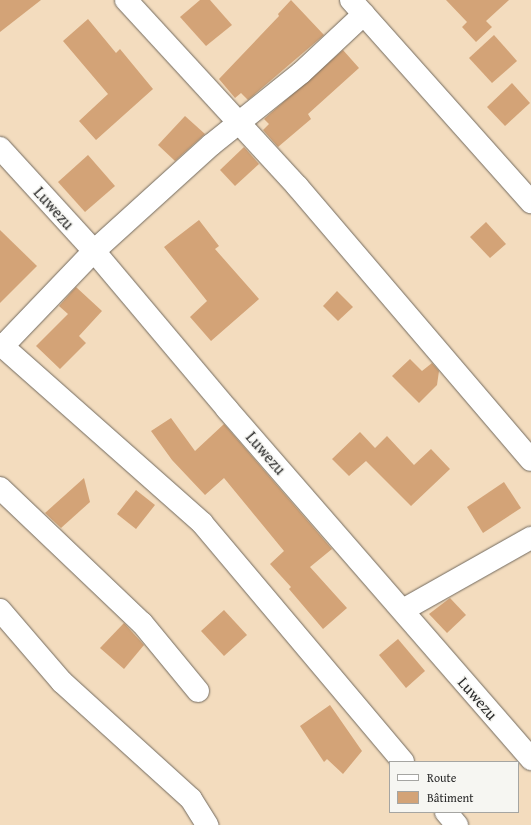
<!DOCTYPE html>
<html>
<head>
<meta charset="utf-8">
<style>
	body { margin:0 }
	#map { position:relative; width:531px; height:825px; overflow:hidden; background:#f3dcbe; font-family:"Gentium Book Plus",serif }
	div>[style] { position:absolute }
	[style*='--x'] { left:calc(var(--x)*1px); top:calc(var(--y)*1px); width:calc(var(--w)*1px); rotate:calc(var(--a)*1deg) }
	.building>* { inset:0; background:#d3a377 }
	.roads { filter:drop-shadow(0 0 1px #71695e) drop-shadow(0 0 1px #71695e) }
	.minor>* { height:22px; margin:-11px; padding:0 11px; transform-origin:11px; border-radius:11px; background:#fff }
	span { translate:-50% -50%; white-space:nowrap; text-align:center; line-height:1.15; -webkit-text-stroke:3px #f6f6f2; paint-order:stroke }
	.street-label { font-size:16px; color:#2b2b2b }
	.legend { position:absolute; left:389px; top:761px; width:130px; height:52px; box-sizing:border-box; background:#f6f6f2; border:1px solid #a5a5a2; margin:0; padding:5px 7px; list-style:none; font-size:12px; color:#2b2b2b }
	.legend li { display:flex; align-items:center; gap:8px; height:20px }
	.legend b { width:20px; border:1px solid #a5a5a2 }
</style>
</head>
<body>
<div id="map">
	<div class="building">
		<div style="clip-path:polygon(0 0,41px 0,0 32px)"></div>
		<div style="clip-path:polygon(200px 0,210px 0,232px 25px,206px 46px,180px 17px)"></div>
		<div style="clip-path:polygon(291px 0,324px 35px,248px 100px,241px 93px,235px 98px,219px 79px,279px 16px,278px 14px)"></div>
		<div style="clip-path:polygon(446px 0,509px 0,486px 21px,492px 27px,476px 42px,462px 27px,467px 22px)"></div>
		<div style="clip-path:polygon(88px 19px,116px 53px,120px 49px,153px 89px,96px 140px,79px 121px,108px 94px,63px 41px)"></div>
		<div style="clip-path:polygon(494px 35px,517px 61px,492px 83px,469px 58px)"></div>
		<div style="clip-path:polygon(343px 50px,359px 68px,308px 114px,311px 119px,278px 147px,263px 130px,269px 124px,264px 119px)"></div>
		<div style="clip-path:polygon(512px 83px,530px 103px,505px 126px,487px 107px)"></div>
		<div style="clip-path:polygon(185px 116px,205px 134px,175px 161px,158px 145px)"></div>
		<div style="clip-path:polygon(244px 147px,259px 164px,235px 186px,220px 170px)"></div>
		<div style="clip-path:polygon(88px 155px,115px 186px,85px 212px,58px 182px)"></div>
		<div style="clip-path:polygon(199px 220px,219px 246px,215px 249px,259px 299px,211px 341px,190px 317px,207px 301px,164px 247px)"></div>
		<div style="clip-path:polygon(486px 222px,506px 244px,490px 258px,470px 237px)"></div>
		<div style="clip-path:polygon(0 230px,37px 266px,0 303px)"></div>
		<div style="clip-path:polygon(76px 287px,102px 311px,79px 336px,86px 343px,60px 369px,36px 346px,68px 314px,59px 306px)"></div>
		<div style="clip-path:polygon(337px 291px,353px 307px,338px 321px,323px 306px)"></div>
		<div style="clip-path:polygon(410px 359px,422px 371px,432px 363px,439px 371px,437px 385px,419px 403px,392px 376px)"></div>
		<div style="clip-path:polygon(171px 418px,195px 451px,224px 424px,332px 549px,310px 567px,347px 608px,323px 629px,289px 589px,291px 587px,270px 564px,284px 551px,224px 478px,205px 495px,172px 460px,151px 431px)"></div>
		<div style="clip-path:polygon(360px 432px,375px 448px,387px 436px,414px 465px,431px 449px,450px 469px,411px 506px,366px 461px,349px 476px,332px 459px)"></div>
		<div style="clip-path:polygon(84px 478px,90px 502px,61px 528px,45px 513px)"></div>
		<div style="clip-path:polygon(504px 482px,521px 508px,483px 533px,467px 507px)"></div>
		<div style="clip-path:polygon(136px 490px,155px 505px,136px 529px,117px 514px)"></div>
		<div style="clip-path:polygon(450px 598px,466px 615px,447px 633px,429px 614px)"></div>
		<div style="clip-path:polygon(224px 610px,247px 635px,224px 656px,201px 631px)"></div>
		<div style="clip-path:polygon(124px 623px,144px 645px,124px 669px,100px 648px)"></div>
		<div style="clip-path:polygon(398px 639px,425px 671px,406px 688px,379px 655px)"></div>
		<div style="clip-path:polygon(330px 705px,362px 751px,343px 774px,327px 759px,324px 762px,300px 726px)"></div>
	</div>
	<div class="roads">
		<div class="minor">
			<div style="--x:126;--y:0;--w:253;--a:47.4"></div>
			<div style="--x:297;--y:186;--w:360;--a:49.5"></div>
			<div style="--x:351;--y:0;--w:271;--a:48.3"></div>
			<div style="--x:0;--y:148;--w:139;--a:47.6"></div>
			<div style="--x:94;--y:251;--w:207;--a:49.9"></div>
			<div style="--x:227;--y:409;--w:464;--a:49"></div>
			<div style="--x:0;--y:344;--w:270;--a:41.5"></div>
			<div style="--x:202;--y:523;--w:312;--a:49.9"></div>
			<div style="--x:3;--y:346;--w:132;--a:-46.2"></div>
			<div style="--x:94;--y:251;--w:158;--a:-42.2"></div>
			<div style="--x:211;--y:145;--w:115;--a:-38.7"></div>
			<div style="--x:301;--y:73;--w:86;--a:-43.1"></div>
			<div style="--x:0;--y:488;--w:196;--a:43.6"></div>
			<div style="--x:142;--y:623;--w:88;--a:50.5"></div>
			<div style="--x:0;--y:610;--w:95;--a:49.3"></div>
			<div style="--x:62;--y:682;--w:174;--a:42.2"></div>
			<div style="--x:191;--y:799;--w:31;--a:58"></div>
			<div style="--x:403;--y:610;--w:147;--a:-29.4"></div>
			<div style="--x:446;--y:812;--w:17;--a:50"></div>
		</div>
	</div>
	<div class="street-label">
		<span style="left:54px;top:208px;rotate:48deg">Luwezu</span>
		<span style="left:266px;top:453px;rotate:49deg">Luwezu</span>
		<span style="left:478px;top:698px;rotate:49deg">Luwezu</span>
	</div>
	<ul class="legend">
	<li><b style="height:5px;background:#fff"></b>Route</li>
	<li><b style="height:11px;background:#d3a377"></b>Bâtiment</li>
	</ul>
</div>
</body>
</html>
